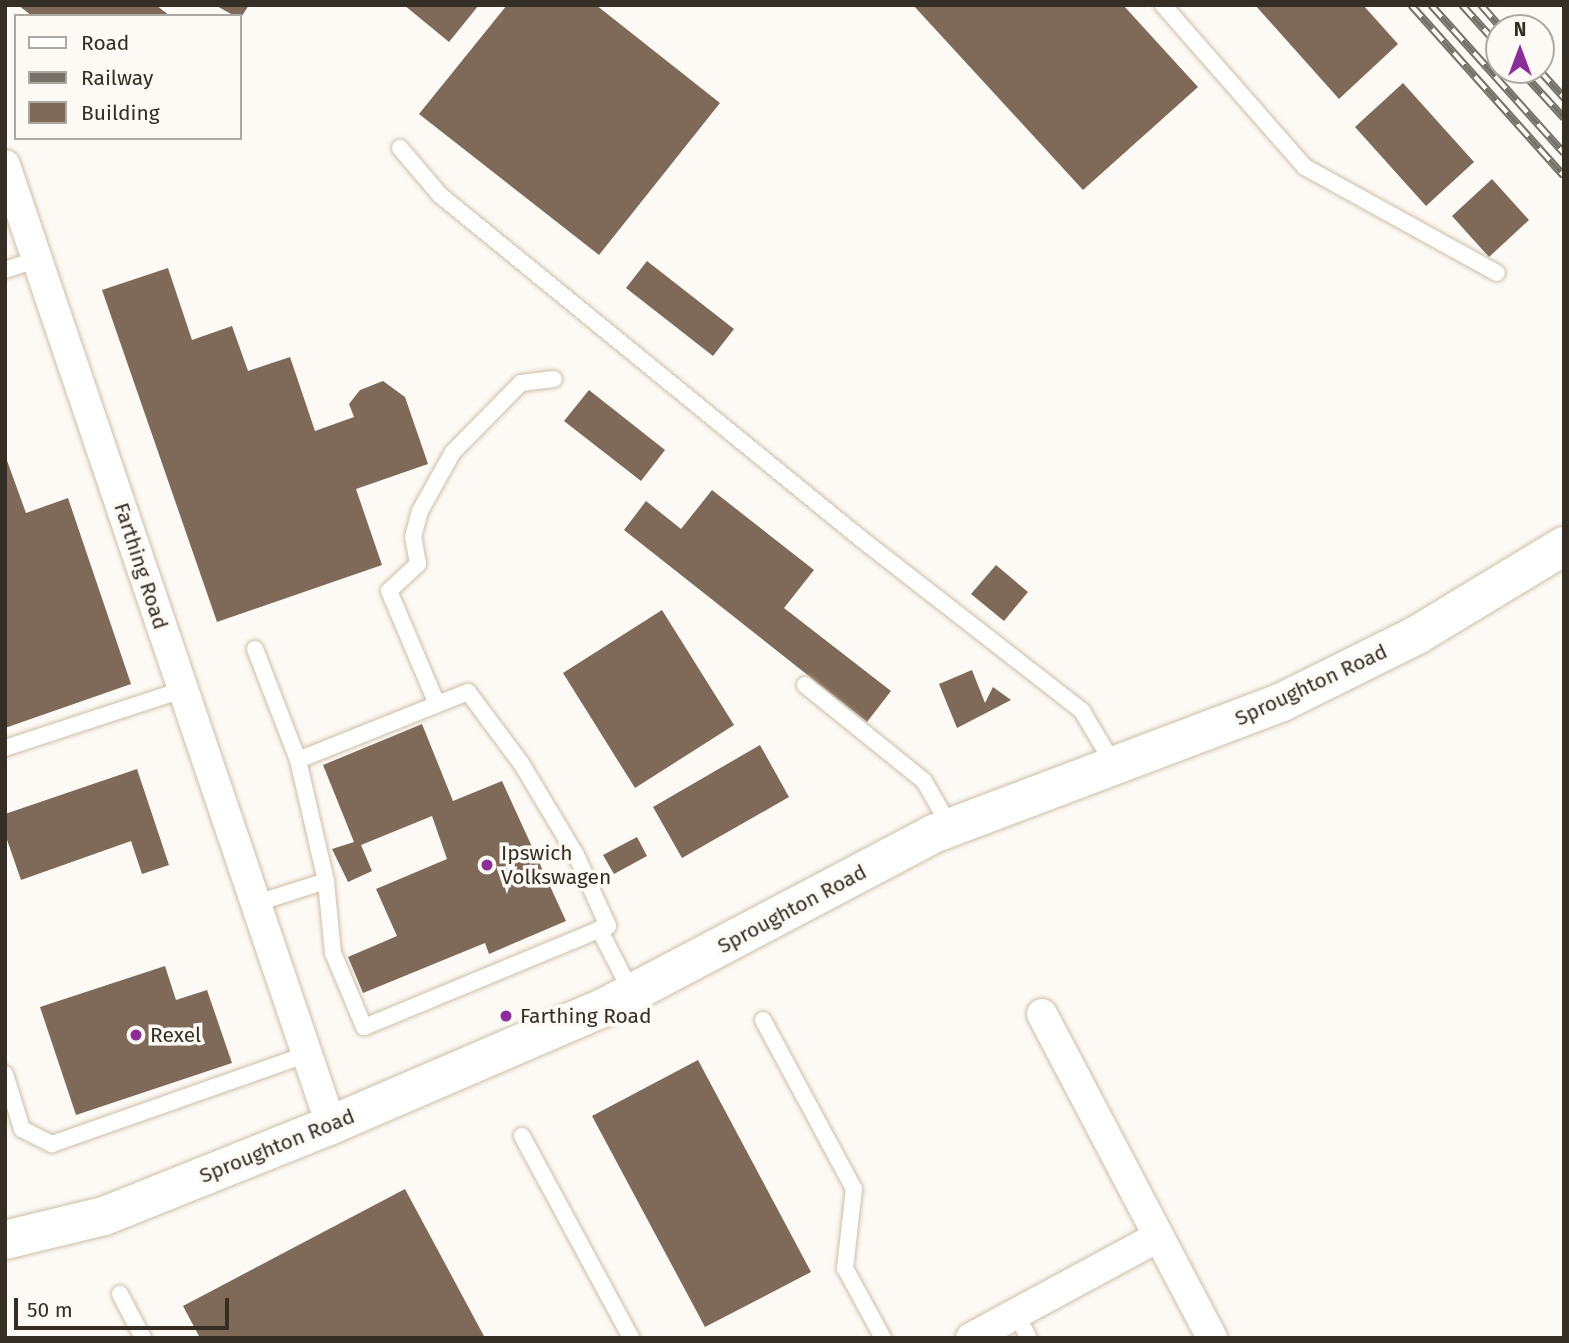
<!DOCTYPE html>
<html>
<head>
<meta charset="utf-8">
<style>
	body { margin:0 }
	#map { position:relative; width:1569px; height:1343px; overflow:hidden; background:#fdfaf5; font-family:"Fira Sans",sans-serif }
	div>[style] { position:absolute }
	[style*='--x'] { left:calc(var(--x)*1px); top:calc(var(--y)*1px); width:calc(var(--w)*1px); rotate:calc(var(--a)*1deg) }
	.building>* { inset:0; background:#7f6959 }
	.roads { filter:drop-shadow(0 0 2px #cdbea6) drop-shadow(0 0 2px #cdbea6) }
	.service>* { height:16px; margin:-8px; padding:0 8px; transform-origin:8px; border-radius:8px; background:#fff }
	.minor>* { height:30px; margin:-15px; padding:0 15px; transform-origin:15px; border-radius:15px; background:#fff }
	.tertiary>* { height:38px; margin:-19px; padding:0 19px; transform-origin:19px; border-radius:19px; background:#fff }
	.rail>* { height:8px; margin-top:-4px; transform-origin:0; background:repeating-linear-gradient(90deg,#fdfaf5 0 16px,#767169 0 32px); box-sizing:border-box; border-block:2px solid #767169 }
	.dots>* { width:19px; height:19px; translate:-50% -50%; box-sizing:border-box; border:4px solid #fdfaf5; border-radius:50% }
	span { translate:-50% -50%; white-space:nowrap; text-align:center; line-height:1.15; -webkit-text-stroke:7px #fdfaf5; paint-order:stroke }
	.street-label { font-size:21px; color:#342e25 }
	.poi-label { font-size:21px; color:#342e25 }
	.left { translate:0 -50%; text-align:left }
	.frame { position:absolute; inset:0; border:7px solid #342e25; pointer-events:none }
	.legend { position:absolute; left:14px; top:14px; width:228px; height:126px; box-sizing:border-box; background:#fdfaf5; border:2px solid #ada8a2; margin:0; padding:9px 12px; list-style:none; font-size:21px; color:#342e25 }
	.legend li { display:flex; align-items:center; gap:14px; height:35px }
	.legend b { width:35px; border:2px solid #ada8a2 }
	.north { position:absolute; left:1485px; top:14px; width:70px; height:70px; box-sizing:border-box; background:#fdfaf5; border:2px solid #ada8a2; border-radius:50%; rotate:0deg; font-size:19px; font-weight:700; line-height:28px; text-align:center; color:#342e25 }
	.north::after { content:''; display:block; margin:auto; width:24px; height:32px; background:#8c2e98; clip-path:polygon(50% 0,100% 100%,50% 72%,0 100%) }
	.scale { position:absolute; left:14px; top:1298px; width:215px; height:32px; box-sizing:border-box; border:4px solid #342e25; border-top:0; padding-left:9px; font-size:21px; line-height:24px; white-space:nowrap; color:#342e25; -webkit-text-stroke:5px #fdfaf5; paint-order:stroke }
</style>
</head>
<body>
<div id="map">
	<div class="building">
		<div style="clip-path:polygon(18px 5px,156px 5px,170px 16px,32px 16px)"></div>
		<div style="clip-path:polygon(215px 5px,249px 5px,240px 19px)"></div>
		<div style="clip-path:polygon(404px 5px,479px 5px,449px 42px)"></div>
		<div style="clip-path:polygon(507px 5px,596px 5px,720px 103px,599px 255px,419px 114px)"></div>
		<div style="clip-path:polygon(913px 5px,1123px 5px,1198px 87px,1083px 190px)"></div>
		<div style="clip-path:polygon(1255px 5px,1363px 5px,1398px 44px,1339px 99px)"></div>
		<div style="clip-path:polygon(1403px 83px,1474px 162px,1426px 206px,1355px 127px)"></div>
		<div style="clip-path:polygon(1492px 179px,1529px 220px,1489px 257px,1452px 216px)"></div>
		<div style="clip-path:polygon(647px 261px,734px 329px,713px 356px,626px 288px)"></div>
		<div style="clip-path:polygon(168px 268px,192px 340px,232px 326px,248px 371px,290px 357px,315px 431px,354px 417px,349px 404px,360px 390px,383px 381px,405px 397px,428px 464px,356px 489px,382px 565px,217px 622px,102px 290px)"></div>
		<div style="clip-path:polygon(589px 390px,665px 450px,641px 481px,564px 421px)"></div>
		<div style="clip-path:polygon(5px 455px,26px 513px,68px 498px,131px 684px,5px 728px)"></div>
		<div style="clip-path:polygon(712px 490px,814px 570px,784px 608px,891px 691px,867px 722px,624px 530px,646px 501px,681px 529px)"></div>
		<div style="clip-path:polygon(996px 565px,1028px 592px,1004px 621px,971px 594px)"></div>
		<div style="clip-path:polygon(662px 610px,734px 725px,635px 788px,563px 673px)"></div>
		<div style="clip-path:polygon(972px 670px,985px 703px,993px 687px,1011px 700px,957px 728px,939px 684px)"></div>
		<div style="clip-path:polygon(422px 724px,453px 801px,502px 781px,566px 921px,489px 954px,485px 943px,363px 993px,348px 957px,397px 936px,376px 889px,447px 859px,432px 816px,361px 845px,372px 871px,348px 882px,332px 849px,354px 842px,323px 765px)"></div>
		<div style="clip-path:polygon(760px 745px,789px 797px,682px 858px,653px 807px)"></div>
		<div style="clip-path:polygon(137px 769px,169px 865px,142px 874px,131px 841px,21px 880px,5px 834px,5px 814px)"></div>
		<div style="clip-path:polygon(637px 837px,647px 856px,614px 874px,603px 855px)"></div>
		<div style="clip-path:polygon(165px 966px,176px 1000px,207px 990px,232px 1063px,76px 1115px,40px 1007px)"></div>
		<div style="clip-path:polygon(698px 1060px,811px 1272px,705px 1327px,592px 1116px)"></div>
		<div style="clip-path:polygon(405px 1189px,485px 1338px,200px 1338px,183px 1306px)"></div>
	</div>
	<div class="roads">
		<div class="service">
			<div style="--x:1163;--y:5;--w:215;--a:48.8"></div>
			<div style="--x:1305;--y:167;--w:219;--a:28.9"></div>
			<div style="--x:400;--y:148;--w:62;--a:49.6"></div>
			<div style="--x:440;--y:195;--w:542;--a:39.24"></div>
			<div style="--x:860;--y:538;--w:281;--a:37.9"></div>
			<div style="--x:1082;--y:711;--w:63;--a:59.3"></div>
			<div style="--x:5;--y:270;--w:35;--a:-18"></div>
			<div style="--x:255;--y:649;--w:119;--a:68.8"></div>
			<div style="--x:298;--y:760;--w:124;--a:77"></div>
			<div style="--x:326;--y:881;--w:72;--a:162.3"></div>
			<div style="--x:805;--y:685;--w:153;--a:38.9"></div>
			<div style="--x:924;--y:781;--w:54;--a:60.1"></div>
			<div style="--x:437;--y:704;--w:123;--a:-113"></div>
			<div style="--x:389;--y:591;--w:40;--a:-43"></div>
			<div style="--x:418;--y:564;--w:27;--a:-100"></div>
			<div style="--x:413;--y:537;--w:27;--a:-75"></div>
			<div style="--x:420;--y:511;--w:68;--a:-60.8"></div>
			<div style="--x:453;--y:452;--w:97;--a:-45.4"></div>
			<div style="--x:521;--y:383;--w:33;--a:-7"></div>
			<div style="--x:5;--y:748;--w:186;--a:-18.1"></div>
			<div style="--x:298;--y:760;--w:183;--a:-21.8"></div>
			<div style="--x:468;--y:692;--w:89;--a:53.3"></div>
			<div style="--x:521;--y:763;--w:107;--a:59.1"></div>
			<div style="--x:576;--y:855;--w:78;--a:65.7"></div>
			<div style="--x:608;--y:926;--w:264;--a:157.5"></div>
			<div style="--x:364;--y:1027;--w:80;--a:-112.7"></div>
			<div style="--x:333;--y:953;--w:72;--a:-95.6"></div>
			<div style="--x:599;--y:929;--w:72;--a:62.7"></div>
			<div style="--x:763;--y:1020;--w:192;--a:61.7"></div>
			<div style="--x:854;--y:1189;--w:80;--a:96.5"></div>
			<div style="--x:845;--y:1268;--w:80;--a:61.5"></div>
			<div style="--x:5;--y:1074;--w:58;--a:72.8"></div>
			<div style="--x:22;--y:1129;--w:34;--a:27"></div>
			<div style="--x:52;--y:1144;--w:268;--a:-19.4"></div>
			<div style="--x:522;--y:1136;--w:230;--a:61.6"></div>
			<div style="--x:120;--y:1294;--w:50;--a:62.4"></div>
			<div style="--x:1016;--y:1314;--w:27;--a:62"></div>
		</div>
		<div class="minor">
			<div style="--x:5;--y:165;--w:1014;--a:71.24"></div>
			<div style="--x:1042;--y:1014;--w:366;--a:62.3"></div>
			<div style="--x:971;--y:1338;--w:213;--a:-28.4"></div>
		</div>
		<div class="tertiary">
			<div style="--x:5;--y:1240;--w:102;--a:-13.6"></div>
			<div style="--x:104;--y:1216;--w:245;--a:-21.8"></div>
			<div style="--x:331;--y:1125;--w:303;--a:-23.3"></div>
			<div style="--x:609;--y:1005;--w:366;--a:-27.8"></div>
			<div style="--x:933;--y:834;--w:373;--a:-20.7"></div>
			<div style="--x:1282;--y:702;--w:151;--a:-26.4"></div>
			<div style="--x:1417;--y:635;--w:172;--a:-31.2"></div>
		</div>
	</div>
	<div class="rail">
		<div style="--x:1411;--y:5;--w:229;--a:48.2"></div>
		<div style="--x:1431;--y:5;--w:199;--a:48.1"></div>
		<div style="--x:1462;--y:5;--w:55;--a:47.9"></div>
		<div style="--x:1481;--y:5;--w:30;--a:49"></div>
		<div style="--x:1520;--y:70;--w:65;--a:47.5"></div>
		<div style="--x:1539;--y:70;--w:38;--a:48"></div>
	</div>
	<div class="dots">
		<div style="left:487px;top:865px;background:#8c2e98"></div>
		<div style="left:506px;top:1016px;background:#8c2e98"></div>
		<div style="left:136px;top:1035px;background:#8c2e98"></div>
	</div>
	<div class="street-label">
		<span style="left:141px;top:566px;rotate:72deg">Farthing Road</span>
		<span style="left:1311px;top:685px;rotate:-25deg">Sproughton Road</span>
		<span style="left:792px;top:909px;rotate:-28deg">Sproughton Road</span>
		<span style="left:277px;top:1146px;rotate:-22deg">Sproughton Road</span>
	</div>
	<div class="poi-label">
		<span class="left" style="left:501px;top:865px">Ipswich<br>Volkswagen</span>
		<span class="left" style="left:520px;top:1016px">Farthing Road</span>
		<span class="left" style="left:150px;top:1035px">Rexel</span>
	</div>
	<div class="frame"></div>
	<ul class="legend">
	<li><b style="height:9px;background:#fff"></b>Road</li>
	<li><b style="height:9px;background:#767169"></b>Railway</li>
	<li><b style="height:19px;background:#7f6959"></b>Building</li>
	</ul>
	<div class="north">N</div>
	<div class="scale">50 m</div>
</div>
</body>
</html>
